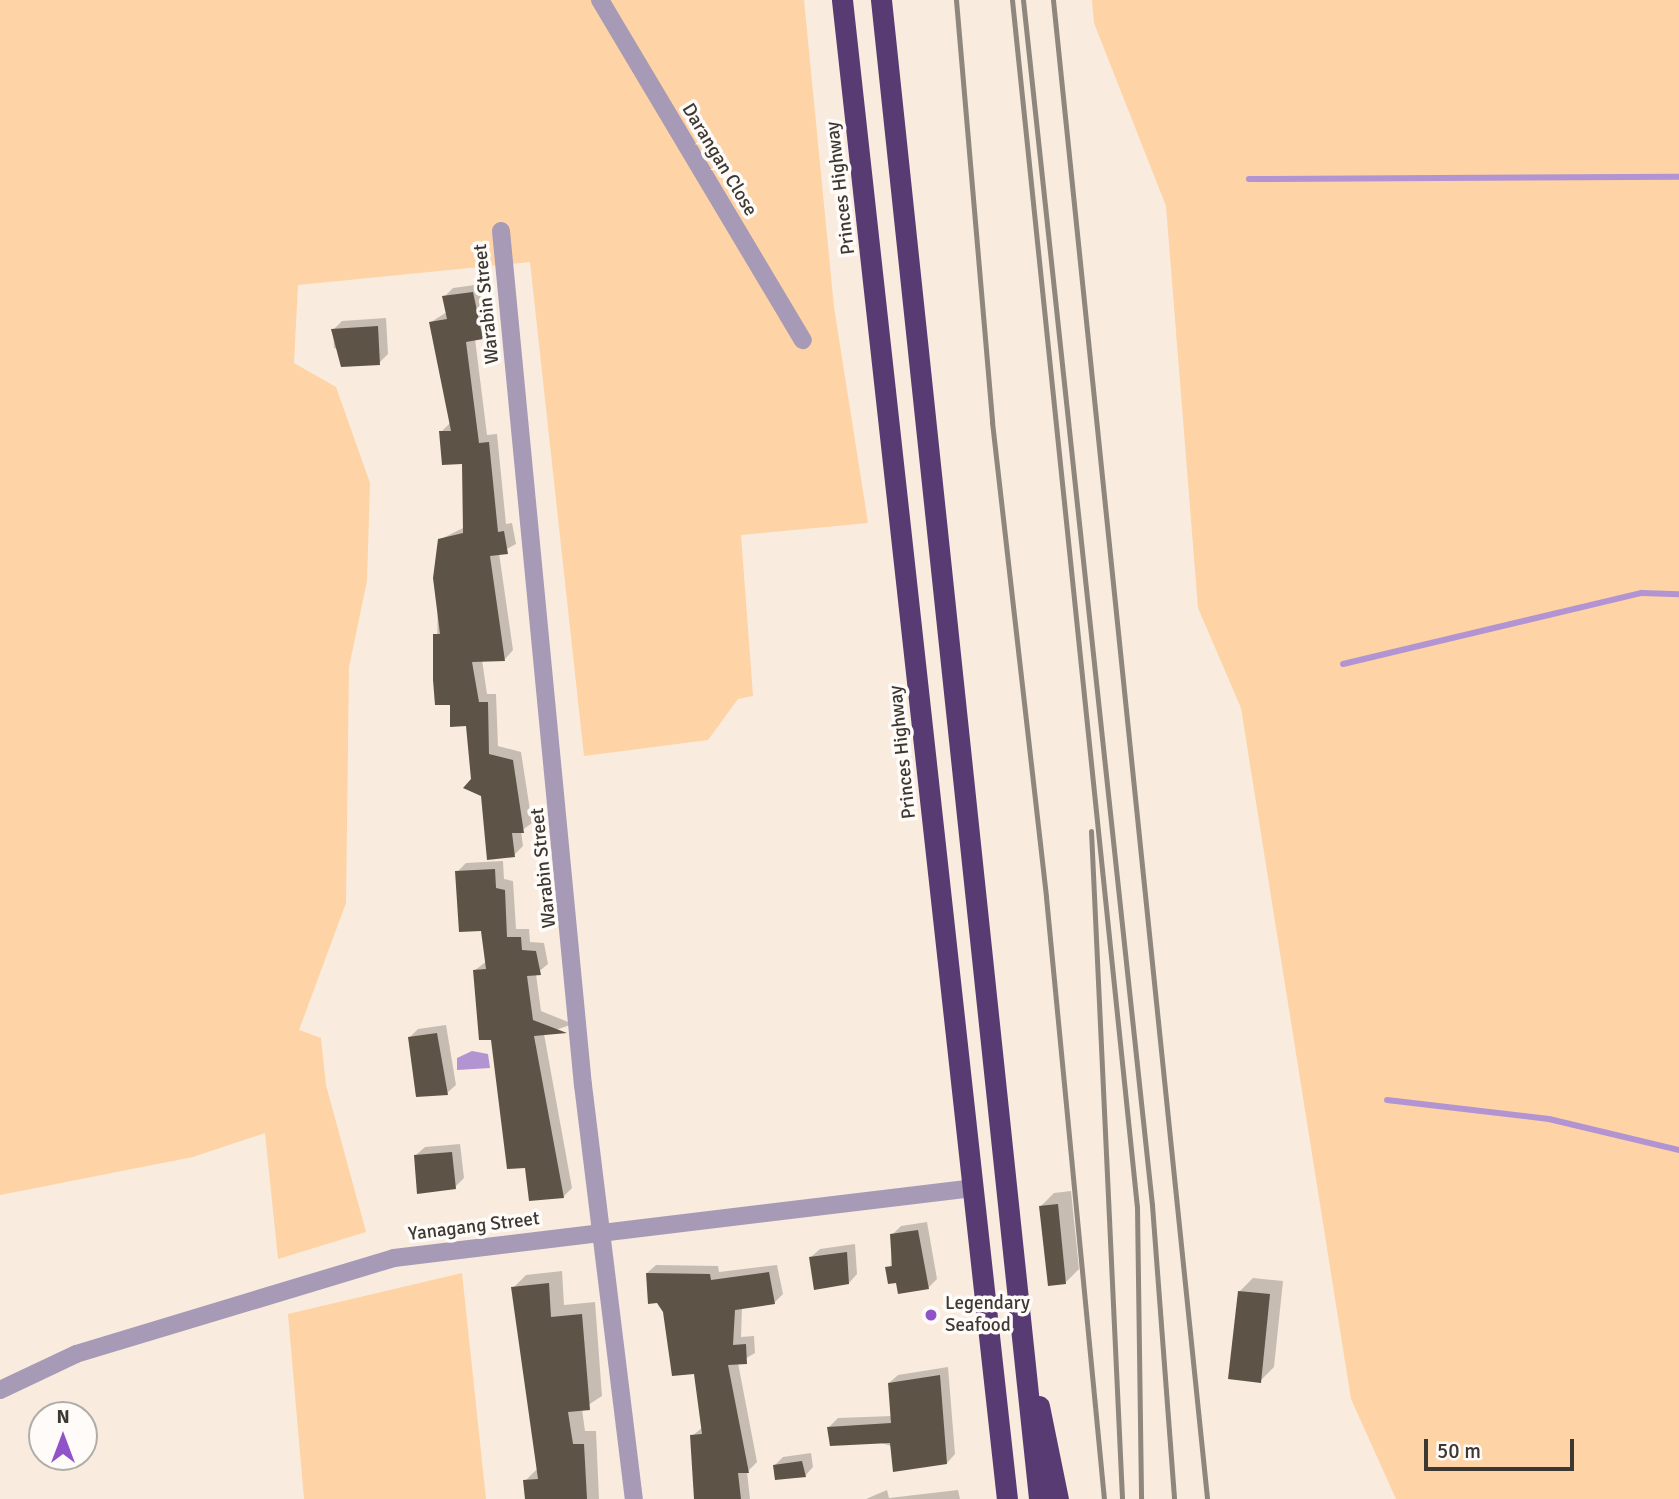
<!DOCTYPE html>
<html>
<head>
<meta charset="utf-8">
<style>
	body { margin:0 }
	#map { position:relative; width:1679px; height:1499px; overflow:hidden; background:#f9ecde; font-family:Signika,sans-serif }
	div>[style] { position:absolute }
	[style*='--x'] { left:calc(var(--x)*1px); top:calc(var(--y)*1px); width:calc(var(--w)*1px); rotate:calc(var(--a)*1deg) }
	.green>* { inset:0; background:#fed3a5 }
	.water>* { inset:0; background:#b194d1 }
	.shadow>* { inset:0; background:#0003 }
	.stream>* { height:6px; margin:-3px; padding:0 3px; transform-origin:3px; border-radius:3px; background:#b194d1 }
	.building>* { inset:0; background:#5e5347 }
	.minor>* { height:18px; margin:-9px; padding:0 9px; transform-origin:9px; border-radius:9px; background:#a79ab6 }
	.highway>* { height:21px; margin:-10.5px; padding:0 10.5px; transform-origin:10.5px; border-radius:10.5px; background:#573b72 }
	.rail>* { height:5px; margin:-2.5px; padding:0 2.5px; transform-origin:2.5px; border-radius:2.5px; background:#8f867d }
	.dots>* { width:19px; height:19px; translate:-50% -50%; box-sizing:border-box; border:4px solid #fefbf8; border-radius:50% }
	span { translate:-50% -50%; white-space:nowrap; text-align:center; line-height:1.15; -webkit-text-stroke:7px #fefbf8; paint-order:stroke }
	.street-label { font-size:19px; color:#3e3833 }
	.poi-label { font-size:19px; color:#3e3833 }
	.left { translate:0 -50%; text-align:left }
	.north { position:absolute; left:28px; top:1401px; width:70px; height:70px; box-sizing:border-box; background:#fefbf8; border:2px solid #b1ada9; border-radius:50%; rotate:0deg; font-size:19px; font-weight:700; line-height:28px; text-align:center; color:#3e3833 }
	.north::after { content:''; display:block; margin:auto; width:24px; height:32px; background:#9153c8; clip-path:polygon(50% 0,100% 100%,50% 72%,0 100%) }
	.scale { position:absolute; left:1424px; top:1439px; width:150px; height:32px; box-sizing:border-box; border:4px solid #3e3833; border-top:0; padding-left:9px; font-size:21px; line-height:24px; white-space:nowrap; color:#3e3833; -webkit-text-stroke:5px #fefbf8; paint-order:stroke }
</style>
</head>
<body>
<div id="map">
	<div class="green">
		<div style="clip-path:polygon(0 0,804px 0,834px 307px,868px 523px,741px 535px,753px 696px,738px 699px,708px 740px,584px 756px,530px 262px,298px 285px,294px 363px,336px 387px,370px 483px,367px 581px,349px 667px,346px 903px,299px 1030px,321px 1038px,326px 1085px,366px 1232px,278px 1259px,265px 1133px,193px 1157px,0 1195px)"></div>
		<div style="clip-path:polygon(1092px 0,1679px 0,1679px 1499px,1396px 1499px,1351px 1399px,1241px 708px,1198px 608px,1166px 206px,1094px 23px)"></div>
		<div style="clip-path:polygon(462px 1273px,486px 1499px,304px 1499px,288px 1314px)"></div>
	</div>
	<div class="water">
		<div style="clip-path:polygon(472px 1051px,488px 1054px,490px 1068px,457px 1070px,457px 1058px)"></div>
	</div>
	<div class="shadow">
		<div style="clip-path:polygon(482px 284px,491px 329px,475px 339px,487px 435px,497px 434px,506px 524px,512px 523px,516px 544px,499px 553px,513px 650px,505px 659px,482px 660px,487px 694px,496px 694px,498px 746px,521px 752px,532px 823px,521px 831px,523px 846px,514px 855px,473px 780px,467px 725px,451px 703px,436px 703px,439px 540px,465px 527px,464px 462px,441px 432px,451px 422px,431px 322px,447px 312px,444px 297px,453px 288px)"></div>
		<div style="clip-path:polygon(386px 318px,388px 354px,379px 363px,334px 348px,333px 330px,342px 321px)"></div>
		<div style="clip-path:polygon(503px 861px,504px 879px,513px 881px,516px 929px,529px 929px,530px 942px,544px 943px,548px 964px,536px 974px,541px 1011px,573px 1024px,544px 1034px,572px 1188px,563px 1197px,526px 1166px,475px 970px,487px 961px,483px 930px,457px 872px,466px 863px)"></div>
		<div style="clip-path:polygon(446px 1025px,456px 1085px,447px 1093px,409px 1038px,418px 1029px)"></div>
		<div style="clip-path:polygon(460px 1144px,464px 1178px,455px 1187px,416px 1155px,425px 1147px)"></div>
		<div style="clip-path:polygon(1071px 1191px,1079px 1269px,1066px 1282px,1041px 1206px,1054px 1193px)"></div>
		<div style="clip-path:polygon(927px 1222px,937px 1279px,928px 1288px,890px 1282px,892px 1235px,901px 1226px)"></div>
		<div style="clip-path:polygon(855px 1244px,857px 1274px,849px 1283px,811px 1257px,820px 1249px)"></div>
		<div style="clip-path:polygon(656px 1265px,718px 1266px,719px 1272px,777px 1265px,783px 1294px,774px 1303px,742px 1307px,741px 1337px,754px 1336px,755px 1353px,738px 1363px,757px 1462px,747px 1472px,750px 1499px,696px 1499px,692px 1436px,703px 1427px,695px 1372px,647px 1273px)"></div>
		<div style="clip-path:polygon(562px 1271px,564px 1305px,595px 1302px,602px 1396px,582px 1409px,585px 1431px,596px 1431px,599px 1499px,527px 1499px,525px 1481px,539px 1467px,513px 1288px,526px 1275px)"></div>
		<div style="clip-path:polygon(1253px 1278px,1283px 1281px,1274px 1367px,1260px 1381px,1240px 1291px)"></div>
		<div style="clip-path:polygon(948px 1367px,955px 1454px,947px 1463px,829px 1427px,838px 1418px,892px 1416px,889px 1383px,898px 1375px)"></div>
		<div style="clip-path:polygon(811px 1453px,813px 1467px,805px 1476px,775px 1465px,783px 1457px)"></div>
		<div style="clip-path:polygon(887px 1490px,889px 1498px,958px 1490px,960px 1499px,866px 1499px)"></div>
	</div>
	<div class="stream">
		<div style="--x:1249;--y:179;--w:430;--a:-0.3"></div>
		<div style="--x:1343;--y:664;--w:307;--a:-13.4"></div>
		<div style="--x:1642;--y:593;--w:37;--a:2"></div>
		<div style="--x:1387;--y:1100;--w:163;--a:6.7"></div>
		<div style="--x:1549;--y:1119;--w:134;--a:13.4"></div>
	</div>
	<div class="building">
		<div style="clip-path:polygon(473px 292px,483px 339px,466px 342px,479px 443px,489px 442px,498px 532px,504px 531px,508px 554px,490px 556px,505px 661px,472px 662px,479px 702px,488px 702px,489px 754px,513px 760px,524px 833px,512px 833px,515px 857px,487px 860px,481px 796px,463px 788px,471px 779px,466px 726px,450px 727px,450px 705px,435px 705px,433px 680px,433px 634px,440px 634px,433px 578px,438px 539px,463px 533px,462px 464px,442px 465px,439px 431px,451px 431px,429px 322px,447px 319px,442px 296px)"></div>
		<div style="clip-path:polygon(378px 326px,380px 365px,341px 367px,331px 329px)"></div>
		<div style="clip-path:polygon(495px 869px,496px 888px,505px 890px,507px 937px,521px 937px,522px 950px,536px 951px,541px 975px,527px 976px,533px 1020px,567px 1033px,534px 1036px,564px 1198px,529px 1201px,525px 1168px,507px 1169px,491px 1040px,479px 1040px,473px 970px,486px 969px,481px 931px,459px 932px,455px 871px)"></div>
		<div style="clip-path:polygon(437px 1033px,448px 1095px,416px 1097px,408px 1037px)"></div>
		<div style="clip-path:polygon(452px 1152px,456px 1189px,417px 1194px,414px 1155px)"></div>
		<div style="clip-path:polygon(1058px 1204px,1066px 1284px,1048px 1286px,1039px 1206px)"></div>
		<div style="clip-path:polygon(918px 1230px,929px 1289px,898px 1294px,896px 1283px,888px 1284px,885px 1267px,892px 1266px,890px 1234px)"></div>
		<div style="clip-path:polygon(847px 1252px,849px 1284px,814px 1290px,809px 1257px)"></div>
		<div style="clip-path:polygon(769px 1272px,775px 1304px,735px 1310px,733px 1345px,746px 1344px,747px 1364px,728px 1365px,749px 1473px,738px 1473px,741px 1499px,694px 1499px,690px 1435px,702px 1434px,694px 1374px,672px 1376px,663px 1312px,657px 1303px,648px 1304px,646px 1273px,710px 1274px,711px 1280px)"></div>
		<div style="clip-path:polygon(549px 1283px,551px 1317px,582px 1314px,590px 1410px,568px 1412px,573px 1444px,584px 1444px,587px 1499px,525px 1499px,523px 1480px,538px 1479px,511px 1287px)"></div>
		<div style="clip-path:polygon(1238px 1291px,1270px 1294px,1261px 1383px,1228px 1379px)"></div>
		<div style="clip-path:polygon(940px 1375px,947px 1464px,893px 1472px,890px 1443px,830px 1446px,827px 1427px,891px 1423px,888px 1383px)"></div>
		<div style="clip-path:polygon(802px 1461px,806px 1477px,775px 1480px,773px 1465px)"></div>
	</div>
	<div class="minor">
		<div style="--x:600;--y:0;--w:396;--a:59.2"></div>
		<div style="--x:501;--y:231;--w:858;--a:84.52"></div>
		<div style="--x:583;--y:1085;--w:417;--a:83"></div>
		<div style="--x:0;--y:1390;--w:84;--a:-25.3"></div>
		<div style="--x:76;--y:1354;--w:332;--a:-16.8"></div>
		<div style="--x:394;--y:1258;--w:583;--a:-6.89"></div>
	</div>
	<div class="highway">
		<div style="--x:842;--y:0;--w:1508;--a:83.72"></div>
		<div style="--x:881;--y:0;--w:1507;--a:83.98"></div>
		<div style="--x:1039;--y:1406;--w:95;--a:78.5"></div>
	</div>
	<div class="rail">
		<div style="--x:956;--y:0;--w:424;--a:85.1"></div>
		<div style="--x:992;--y:422;--w:478;--a:83.5"></div>
		<div style="--x:1046;--y:897;--w:605;--a:84.5"></div>
		<div style="--x:1012;--y:0;--w:1213;--a:84.09"></div>
		<div style="--x:1137;--y:1207;--w:292;--a:89.2"></div>
		<div style="--x:1023;--y:0;--w:1212;--a:83.89"></div>
		<div style="--x:1152;--y:1205;--w:295;--a:85.7"></div>
		<div style="--x:1053;--y:0;--w:1507;--a:84.13"></div>
		<div style="--x:1091;--y:831;--w:669;--a:87.34"></div>
	</div>
	<div class="dots">
		<div style="left:931px;top:1315px;background:#9153c8"></div>
	</div>
	<div class="street-label">
		<span style="left:719px;top:160px;rotate:59deg">Darangan Close</span>
		<span style="left:841px;top:188px;rotate:-97deg">Princes Highway</span>
		<span style="left:487px;top:304px;rotate:-96deg">Warabin Street</span>
		<span style="left:903px;top:752px;rotate:-96deg">Princes Highway</span>
		<span style="left:544px;top:868px;rotate:-96deg">Warabin Street</span>
		<span style="left:474px;top:1227px;rotate:-7deg">Yanagang Street</span>
	</div>
	<div class="poi-label">
		<span class="left" style="left:945px;top:1315px">Legendary<br>Seafood</span>
	</div>
	<div class="north">N</div>
	<div class="scale">50 m</div>
</div>
</body>
</html>
